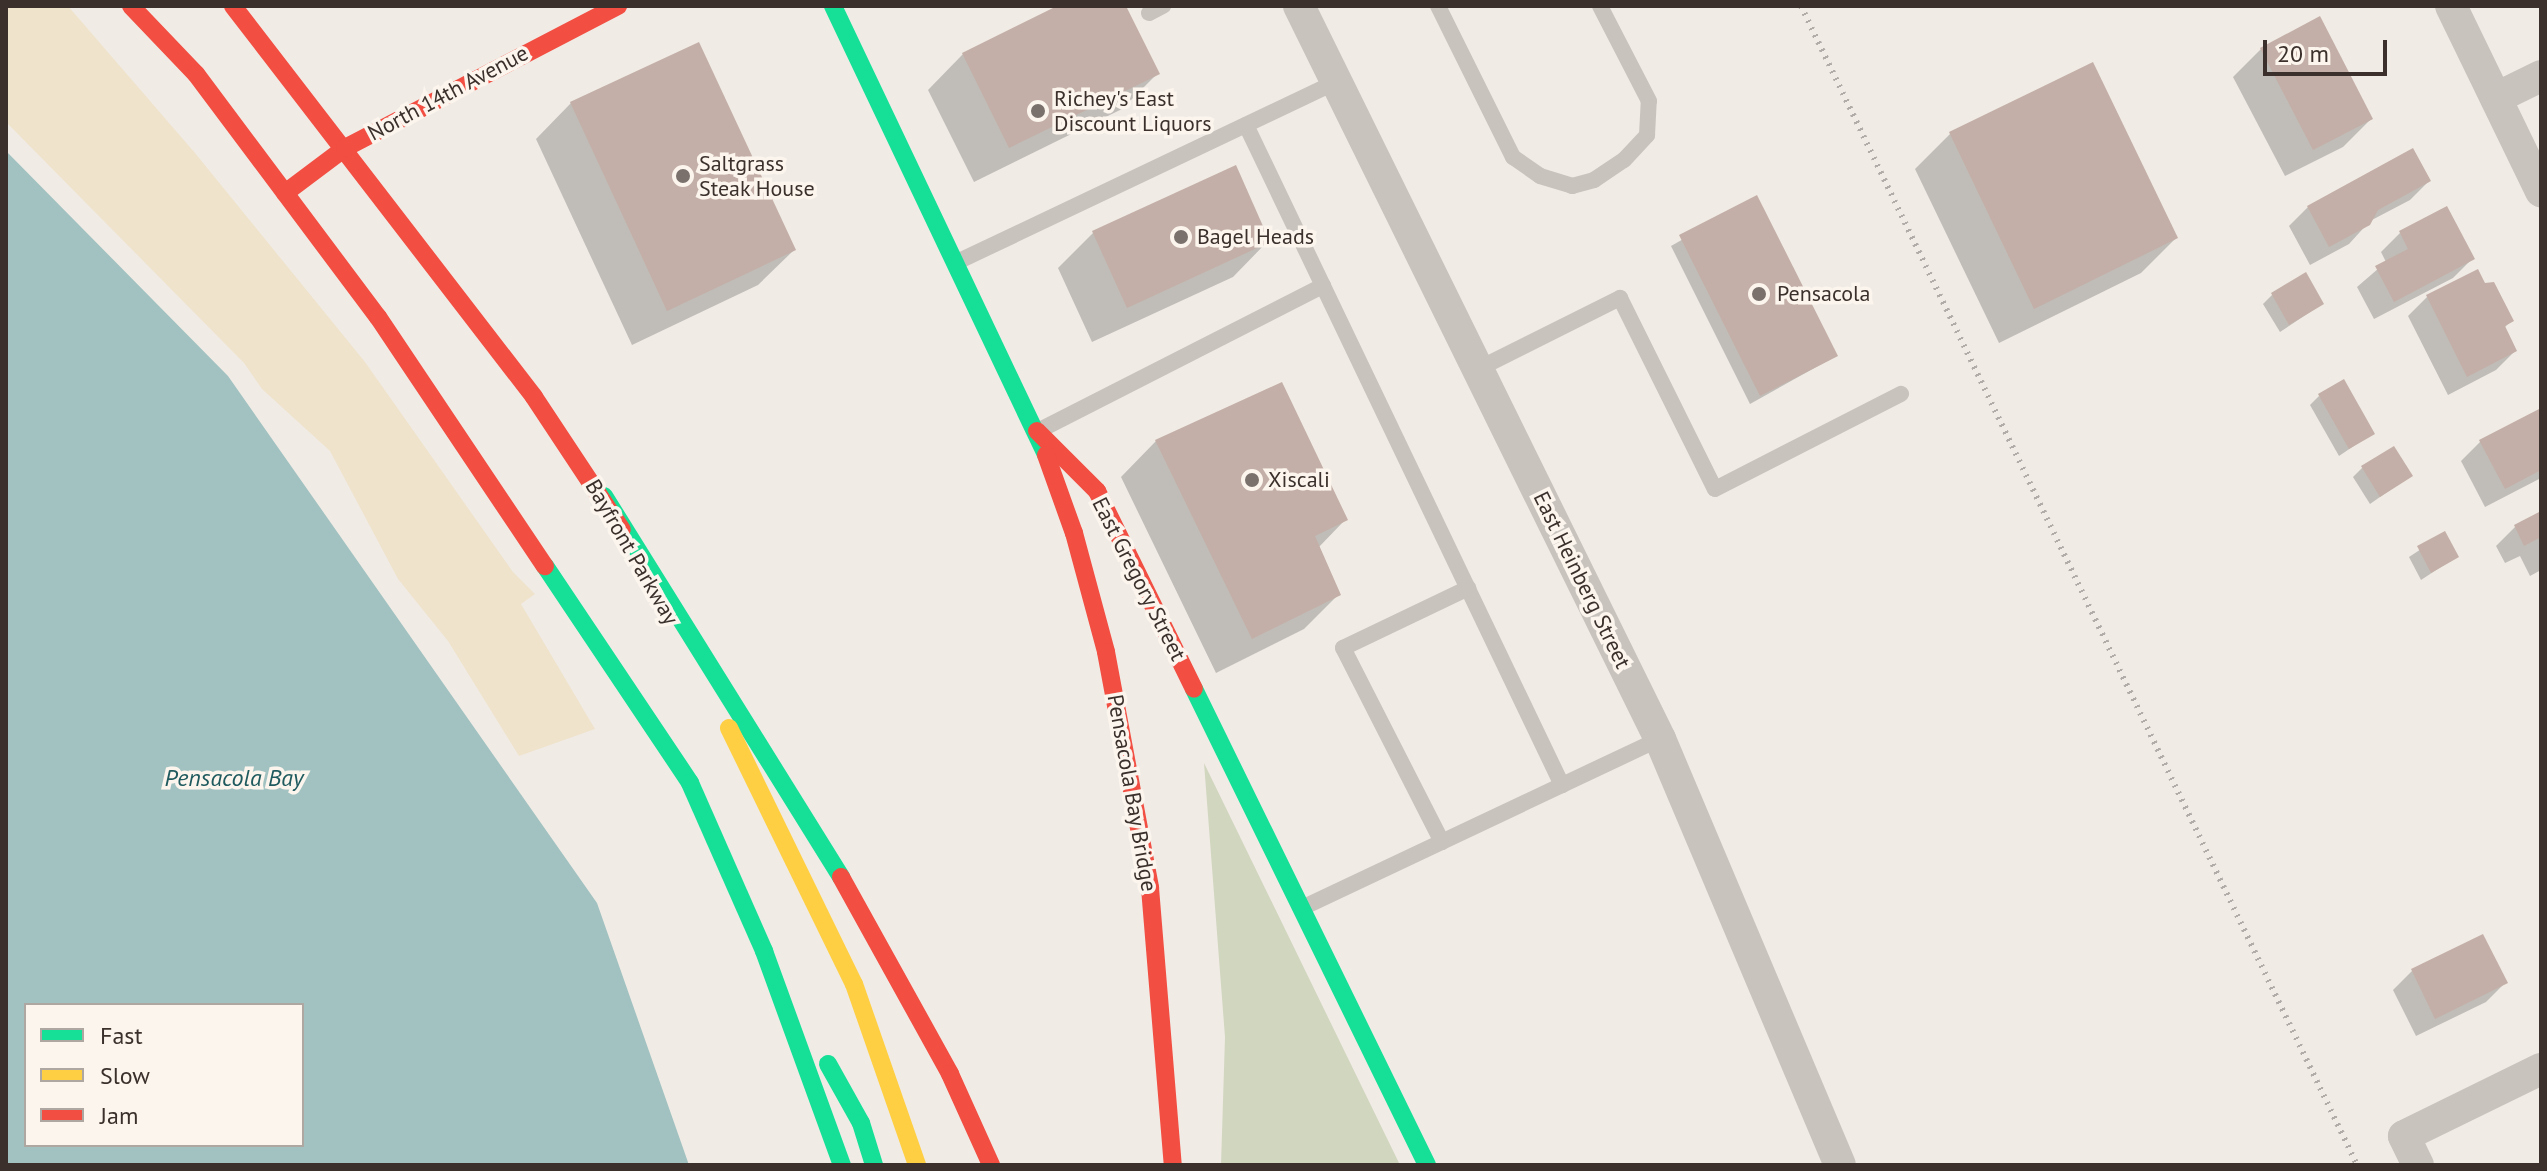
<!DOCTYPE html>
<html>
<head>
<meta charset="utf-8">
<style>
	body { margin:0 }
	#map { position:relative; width:2547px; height:1171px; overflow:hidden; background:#f0ebe5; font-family:"PT Sans",sans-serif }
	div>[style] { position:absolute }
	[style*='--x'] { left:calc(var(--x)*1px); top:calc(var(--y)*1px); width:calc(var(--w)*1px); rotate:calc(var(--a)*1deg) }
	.green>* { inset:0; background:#d1d6bf }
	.sand>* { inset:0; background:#efe3cc }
	.water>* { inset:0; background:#a1c2c1 }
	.shadow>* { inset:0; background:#0003 }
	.building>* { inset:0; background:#c3afa7 }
	.lane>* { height:16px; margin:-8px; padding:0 8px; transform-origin:8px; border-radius:8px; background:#c9c3be }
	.street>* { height:32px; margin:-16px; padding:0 16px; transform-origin:16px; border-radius:16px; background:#c9c3be }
	.fast>* { height:18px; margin:-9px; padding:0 9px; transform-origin:9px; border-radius:9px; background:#16e098 }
	.slow>* { height:18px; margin:-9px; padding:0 9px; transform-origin:9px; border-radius:9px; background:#ffcf43 }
	.jam>* { height:18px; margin:-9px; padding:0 9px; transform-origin:9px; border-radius:9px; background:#f24e42 }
	.rail>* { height:6px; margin-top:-3px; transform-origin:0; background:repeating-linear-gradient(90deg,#b1aca8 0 2px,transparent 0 8px) }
	.dots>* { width:22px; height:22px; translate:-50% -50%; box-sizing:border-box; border:4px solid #fbf5ee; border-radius:50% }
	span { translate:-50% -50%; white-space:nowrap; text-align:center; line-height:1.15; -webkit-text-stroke:7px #fbf5ee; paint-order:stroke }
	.street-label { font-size:22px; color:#3b302b }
	.poi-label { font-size:22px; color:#3b302b }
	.left { translate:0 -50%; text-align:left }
	.water-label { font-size:24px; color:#1f5a5e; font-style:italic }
	.frame { position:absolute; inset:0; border:8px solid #3b302b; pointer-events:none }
	.legend { position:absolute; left:24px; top:1003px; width:280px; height:144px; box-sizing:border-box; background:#fbf5ee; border:2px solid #aea6a0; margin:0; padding:10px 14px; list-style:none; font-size:24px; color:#3b302b }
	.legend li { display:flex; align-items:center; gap:16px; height:40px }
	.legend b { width:40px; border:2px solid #aea6a0 }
	.scale { position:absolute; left:2263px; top:40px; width:124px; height:36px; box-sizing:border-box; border:4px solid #3b302b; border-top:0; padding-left:10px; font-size:24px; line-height:28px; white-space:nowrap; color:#3b302b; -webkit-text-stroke:6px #fbf5ee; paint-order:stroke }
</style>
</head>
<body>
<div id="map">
	<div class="green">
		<div style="clip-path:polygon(1204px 763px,1400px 1165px,1221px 1165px,1225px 1037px)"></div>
	</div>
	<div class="sand">
		<div style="clip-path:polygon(6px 6px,68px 6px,195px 153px,365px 362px,513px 572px,535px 594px,521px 604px,595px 729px,519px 756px,448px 641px,398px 579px,330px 451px,262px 389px,244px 363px,6px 122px)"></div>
	</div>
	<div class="water">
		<div style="clip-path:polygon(evenodd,6px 151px,228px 376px,597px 903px,689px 1165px,6px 1165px,6px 151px,26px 1005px,302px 1005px,302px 1145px,26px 1145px,26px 1005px)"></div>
	</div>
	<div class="shadow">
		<div style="clip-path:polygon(1061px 6px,1124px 6px,1157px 74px,1122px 109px,974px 182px,928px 90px,963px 54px)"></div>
		<div style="clip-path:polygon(2261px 49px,2371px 119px,2343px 147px,2285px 176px,2233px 77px)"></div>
		<div style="clip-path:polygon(571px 103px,794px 250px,758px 285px,632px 345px,536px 139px)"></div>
		<div style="clip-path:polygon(1950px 134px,2176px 238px,2141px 273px,1999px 343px,1915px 169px)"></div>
		<div style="clip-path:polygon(2429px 181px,2410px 200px,2370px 221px,2349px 244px,2310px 265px,2289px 226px,2308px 207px)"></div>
		<div style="clip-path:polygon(1756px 198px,1836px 356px,1750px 404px,1671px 246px)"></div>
		<div style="clip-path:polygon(1093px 233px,1268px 241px,1233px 277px,1092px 342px,1058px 268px)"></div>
		<div style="clip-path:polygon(2400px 233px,2472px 259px,2453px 278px,2374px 319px,2357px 287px,2386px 262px,2381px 252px)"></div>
		<div style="clip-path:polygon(2272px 295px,2322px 304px,2280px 332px,2263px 304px)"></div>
		<div style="clip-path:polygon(2427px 297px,2512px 320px,2504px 328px,2515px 351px,2496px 370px,2448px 395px,2408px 316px)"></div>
		<div style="clip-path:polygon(2319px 396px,2373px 433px,2339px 456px,2310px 405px)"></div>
		<div style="clip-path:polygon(2541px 410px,2541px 478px,2485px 507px,2461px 461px,2480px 442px)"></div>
		<div style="clip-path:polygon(1156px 441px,1345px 520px,1318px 548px,1339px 594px,1304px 629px,1216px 673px,1121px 477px)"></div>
		<div style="clip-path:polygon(2362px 468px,2410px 476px,2370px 504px,2353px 477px)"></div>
		<div style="clip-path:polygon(2541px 513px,2541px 570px,2530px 576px,2520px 556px,2505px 563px,2496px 546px,2515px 527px)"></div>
		<div style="clip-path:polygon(2444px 534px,2456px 557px,2421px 580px,2409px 557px)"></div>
		<div style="clip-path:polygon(2412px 971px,2505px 983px,2486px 1002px,2416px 1036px,2393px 990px)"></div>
	</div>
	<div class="building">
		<div style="clip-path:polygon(1057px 6px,1126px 6px,1160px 74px,1009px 148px,962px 53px)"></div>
		<div style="clip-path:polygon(2320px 16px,2373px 119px,2313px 150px,2260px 48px)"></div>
		<div style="clip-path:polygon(699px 42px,796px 250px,667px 311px,570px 102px)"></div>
		<div style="clip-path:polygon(2093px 62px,2178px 238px,2034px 309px,1949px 132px)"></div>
		<div style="clip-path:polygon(2413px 148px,2431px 181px,2378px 210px,2370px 225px,2329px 247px,2307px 206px)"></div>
		<div style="clip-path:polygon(1236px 165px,1270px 242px,1127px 308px,1092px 231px)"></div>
		<div style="clip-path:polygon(1757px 195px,1838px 356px,1760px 396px,1679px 235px)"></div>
		<div style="clip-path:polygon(2447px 206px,2475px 259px,2394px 302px,2375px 266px,2408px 249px,2399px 231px)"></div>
		<div style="clip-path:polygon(2478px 269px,2485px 283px,2494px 282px,2514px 321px,2505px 326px,2517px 351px,2467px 377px,2426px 295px)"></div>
		<div style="clip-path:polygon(2306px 272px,2324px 304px,2289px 325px,2271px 293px)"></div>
		<div style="clip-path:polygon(2344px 379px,2375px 434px,2349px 449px,2318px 394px)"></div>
		<div style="clip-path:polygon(1282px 382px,1348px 520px,1315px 536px,1341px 595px,1252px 639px,1155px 440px)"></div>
		<div style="clip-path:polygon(2541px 408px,2541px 470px,2505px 489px,2479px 440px)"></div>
		<div style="clip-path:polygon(2394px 446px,2413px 476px,2380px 497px,2361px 466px)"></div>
		<div style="clip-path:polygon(2541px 511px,2541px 537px,2524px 546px,2514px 525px)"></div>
		<div style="clip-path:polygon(2445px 531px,2459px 557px,2431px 573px,2417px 546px)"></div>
		<div style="clip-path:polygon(2483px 934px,2508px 983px,2435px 1019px,2411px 969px)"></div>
	</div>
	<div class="lane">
		<div style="--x:1438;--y:6;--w:169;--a:63.6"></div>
		<div style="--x:1513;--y:157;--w:33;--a:35"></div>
		<div style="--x:1540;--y:176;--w:34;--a:17"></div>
		<div style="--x:1572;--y:186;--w:23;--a:-15"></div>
		<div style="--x:1594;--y:180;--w:36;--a:-34"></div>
		<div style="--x:1624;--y:160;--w:34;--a:-47"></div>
		<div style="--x:1647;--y:135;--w:34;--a:-87"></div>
		<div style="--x:1649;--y:101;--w:107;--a:-117.3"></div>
		<div style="--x:1149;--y:13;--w:16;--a:-27"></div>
		<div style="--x:1246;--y:125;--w:732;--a:64.42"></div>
		<div style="--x:957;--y:262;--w:420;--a:-25.4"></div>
		<div style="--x:1478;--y:369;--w:159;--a:-26.6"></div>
		<div style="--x:1620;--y:298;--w:213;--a:63.6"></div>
		<div style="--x:1715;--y:489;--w:209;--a:-27.1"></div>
		<div style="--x:1038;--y:431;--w:320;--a:-27"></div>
		<div style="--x:1442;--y:842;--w:218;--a:-117"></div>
		<div style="--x:1343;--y:648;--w:139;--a:-25.6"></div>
		<div style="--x:1304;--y:907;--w:394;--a:-25.3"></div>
	</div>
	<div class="street">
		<div style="--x:1299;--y:6;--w:817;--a:63.78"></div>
		<div style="--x:1660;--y:739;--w:462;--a:67.1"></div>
		<div style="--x:2451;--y:6;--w:206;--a:64.1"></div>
		<div style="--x:2496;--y:98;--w:50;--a:-26.1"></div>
		<div style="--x:2418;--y:1165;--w:32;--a:-116"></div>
		<div style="--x:2404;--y:1136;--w:153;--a:-26.1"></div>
	</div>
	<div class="fast">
		<div style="--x:833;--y:6;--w:497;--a:64.6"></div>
		<div style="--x:604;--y:496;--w:449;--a:58.1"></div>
		<div style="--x:545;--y:566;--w:261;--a:56.2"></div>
		<div style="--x:690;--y:783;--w:184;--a:66.2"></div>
		<div style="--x:764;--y:951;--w:228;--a:70"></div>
		<div style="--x:1194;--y:689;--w:530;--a:63.92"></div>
		<div style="--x:828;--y:1064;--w:68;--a:60.8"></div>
		<div style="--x:861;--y:1123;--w:44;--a:72.8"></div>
	</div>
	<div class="slow">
		<div style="--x:729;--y:728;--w:285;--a:64"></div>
		<div style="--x:854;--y:984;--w:192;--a:70.8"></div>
	</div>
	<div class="jam">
		<div style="--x:131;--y:6;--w:94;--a:46.3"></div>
		<div style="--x:196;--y:74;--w:304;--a:53.2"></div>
		<div style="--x:378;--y:317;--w:300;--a:56.2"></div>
		<div style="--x:233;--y:6;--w:493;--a:52.4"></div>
		<div style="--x:534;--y:397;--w:159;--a:56.5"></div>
		<div style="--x:285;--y:193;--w:75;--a:-36.9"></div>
		<div style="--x:345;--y:148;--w:308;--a:-27.5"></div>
		<div style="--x:1037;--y:431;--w:85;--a:45"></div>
		<div style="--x:1097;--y:491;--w:220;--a:63.9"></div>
		<div style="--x:1046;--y:455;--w:83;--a:70.3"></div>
		<div style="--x:1074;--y:533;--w:123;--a:74.9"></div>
		<div style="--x:1106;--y:652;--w:240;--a:79.4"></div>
		<div style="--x:1150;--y:888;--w:278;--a:85.3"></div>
		<div style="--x:841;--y:877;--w:225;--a:61"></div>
		<div style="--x:950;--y:1074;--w:100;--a:65.7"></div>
	</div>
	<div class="rail">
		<div style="--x:1801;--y:6;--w:1285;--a:64.37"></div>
	</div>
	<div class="dots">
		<div style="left:1038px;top:111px;background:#7a716c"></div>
		<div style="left:683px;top:176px;background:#7a716c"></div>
		<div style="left:1181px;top:237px;background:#7a716c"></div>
		<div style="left:1759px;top:294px;background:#7a716c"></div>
		<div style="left:1252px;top:480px;background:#7a716c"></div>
	</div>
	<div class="street-label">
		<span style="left:448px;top:93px;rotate:-28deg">North 14th Avenue</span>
		<span style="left:632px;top:552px;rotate:60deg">Bayfront Parkway</span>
		<span style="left:1139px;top:579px;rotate:63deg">East Gregory Street</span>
		<span style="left:1582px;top:580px;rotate:64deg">East Heinberg Street</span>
		<span style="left:1132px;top:793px;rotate:80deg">Pensacola Bay Bridge</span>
	</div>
	<div class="poi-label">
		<span class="left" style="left:1054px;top:111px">Richey's East<br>Discount Liquors</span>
		<span class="left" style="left:699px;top:176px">Saltgrass<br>Steak House</span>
		<span class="left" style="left:1197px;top:237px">Bagel Heads</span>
		<span class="left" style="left:1777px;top:294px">Pensacola</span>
		<span class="left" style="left:1268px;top:480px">Xiscali</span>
	</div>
	<div class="water-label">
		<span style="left:234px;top:778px">Pensacola Bay</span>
	</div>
	<div class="frame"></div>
	<ul class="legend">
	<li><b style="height:10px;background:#16e098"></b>Fast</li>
	<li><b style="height:10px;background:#ffcf43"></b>Slow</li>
	<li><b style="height:10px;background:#f24e42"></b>Jam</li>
	</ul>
	<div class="scale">20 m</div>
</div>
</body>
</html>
